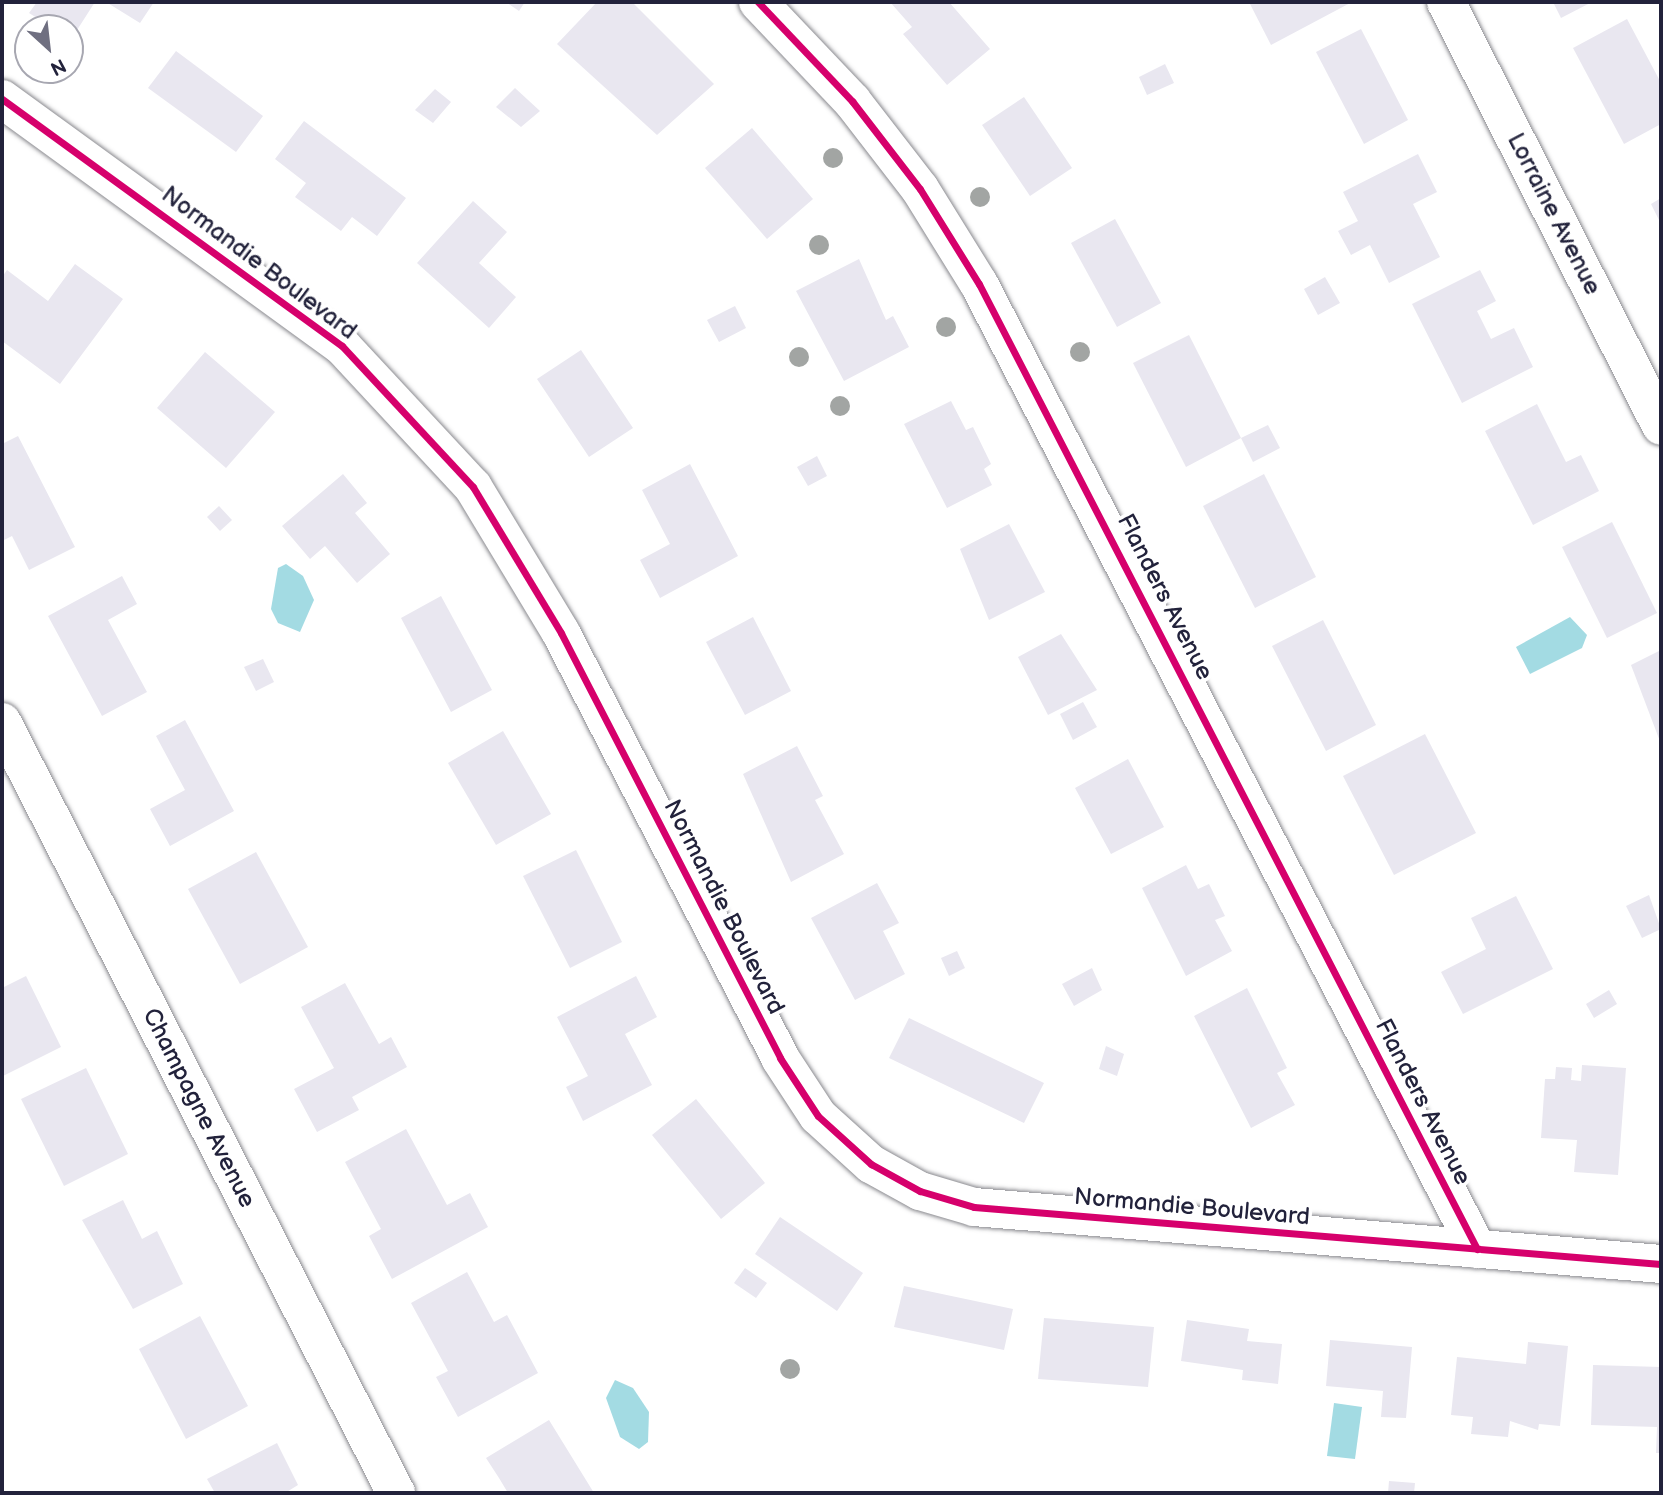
<!DOCTYPE html>
<html>
<head>
<meta charset="utf-8">
<style>
	body { margin:0 }
	#map { position:relative; width:1663px; height:1495px; overflow:hidden; background:#fff; font-family:"Balsamiq Sans",sans-serif }
	div>[style] { position:absolute }
	[style*='--x'] { left:calc(var(--x)*1px); top:calc(var(--y)*1px); width:calc(var(--w)*1px); rotate:calc(var(--a)*1deg) }
	.water>* { inset:0; background:#a3dbe3 }
	.building>* { inset:0; background:#e9e7f0 }
	.roads { filter:drop-shadow(0 0 2px #8a8a8f) drop-shadow(0 0 2px #8a8a8f) }
	.minor>* { height:38px; margin:-19px; padding:0 19px; transform-origin:19px; border-radius:19px; background:#fff }
	.cycleway>* { height:7px; margin:-3.5px; padding:0 3.5px; transform-origin:3.5px; border-radius:3.5px; background:#d6006c }
	.trees>* { width:20px; height:20px; margin:-10px; border-radius:50%; background:#a2a5a3 }
	span { translate:-50% -50%; white-space:nowrap; text-align:center; line-height:1.15; -webkit-text-stroke:7px #fff; paint-order:stroke }
	.street-label { font-size:24px; color:#22223b }
	.frame { position:absolute; inset:0; border:4px solid #22223b; pointer-events:none }
	.north { position:absolute; left:14px; top:14px; width:70px; height:70px; box-sizing:border-box; background:#fff; border:2px solid #a7a7b1; border-radius:50%; rotate:153deg; font-size:19px; font-weight:700; line-height:28px; text-align:center; color:#22223b }
	.north::after { content:''; display:block; margin:auto; width:24px; height:32px; background:#6f6f80; clip-path:polygon(50% 0,100% 100%,50% 72%,0 100%) }
</style>
</head>
<body>
<div id="map">
	<div class="water">
		<div style="clip-path:polygon(286px 564px,303px 576px,314px 600px,300px 632px,278px 623px,271px 609px,278px 568px)"></div>
		<div style="clip-path:polygon(1570px 617px,1587px 635px,1582px 648px,1530px 674px,1516px 647px)"></div>
		<div style="clip-path:polygon(615px 1380px,633px 1388px,649px 1412px,648px 1442px,639px 1449px,620px 1437px,606px 1398px)"></div>
		<div style="clip-path:polygon(1334px 1403px,1362px 1407px,1355px 1459px,1327px 1456px)"></div>
	</div>
	<div class="building">
		<div style="clip-path:polygon(37px 2px,95px 2px,70px 41px,70px 28px,53px 28px,29px 13px)"></div>
		<div style="clip-path:polygon(106px 2px,154px 2px,140px 23px)"></div>
		<div style="clip-path:polygon(506px 2px,525px 2px,519px 11px)"></div>
		<div style="clip-path:polygon(597px 2px,632px 2px,714px 84px,657px 135px,557px 44px)"></div>
		<div style="clip-path:polygon(890px 2px,949px 2px,990px 49px,947px 85px,903px 34px,912px 27px)"></div>
		<div style="clip-path:polygon(1249px 2px,1352px 2px,1271px 45px)"></div>
		<div style="clip-path:polygon(1553px 2px,1592px 2px,1561px 18px)"></div>
		<div style="clip-path:polygon(1627px 19px,1661px 83px,1661px 124px,1624px 144px,1573px 48px)"></div>
		<div style="clip-path:polygon(1361px 29px,1408px 120px,1364px 144px,1316px 52px)"></div>
		<div style="clip-path:polygon(176px 51px,263px 116px,236px 152px,148px 88px)"></div>
		<div style="clip-path:polygon(1165px 64px,1174px 83px,1147px 95px,1139px 77px)"></div>
		<div style="clip-path:polygon(515px 88px,540px 111px,521px 127px,496px 107px)"></div>
		<div style="clip-path:polygon(435px 89px,451px 102px,433px 123px,415px 110px)"></div>
		<div style="clip-path:polygon(1024px 97px,1072px 168px,1030px 196px,982px 125px)"></div>
		<div style="clip-path:polygon(304px 121px,406px 198px,377px 236px,352px 217px,341px 231px,295px 197px,306px 183px,275px 159px)"></div>
		<div style="clip-path:polygon(752px 128px,813px 199px,767px 239px,705px 168px)"></div>
		<div style="clip-path:polygon(1418px 154px,1437px 192px,1413px 204px,1440px 257px,1389px 283px,1370px 245px,1351px 255px,1338px 231px,1358px 221px,1343px 192px)"></div>
		<div style="clip-path:polygon(1661px 198px,1661px 224px,1651px 204px)"></div>
		<div style="clip-path:polygon(473px 201px,507px 232px,479px 263px,516px 297px,489px 328px,417px 263px)"></div>
		<div style="clip-path:polygon(1115px 219px,1161px 303px,1117px 327px,1071px 243px)"></div>
		<div style="clip-path:polygon(859px 259px,886px 320px,893px 316px,909px 347px,844px 381px,796px 291px)"></div>
		<div style="clip-path:polygon(75px 264px,123px 299px,60px 384px,2px 341px,2px 277px,7px 270px,48px 301px)"></div>
		<div style="clip-path:polygon(1480px 270px,1496px 301px,1477px 311px,1491px 339px,1514px 328px,1533px 367px,1462px 403px,1412px 304px)"></div>
		<div style="clip-path:polygon(1325px 277px,1340px 303px,1318px 315px,1304px 289px)"></div>
		<div style="clip-path:polygon(735px 306px,746px 328px,719px 342px,707px 320px)"></div>
		<div style="clip-path:polygon(1189px 335px,1241px 438px,1186px 467px,1133px 363px)"></div>
		<div style="clip-path:polygon(581px 350px,633px 428px,589px 457px,537px 379px)"></div>
		<div style="clip-path:polygon(205px 352px,275px 412px,226px 468px,157px 408px)"></div>
		<div style="clip-path:polygon(951px 401px,966px 430px,973px 427px,991px 464px,984px 469px,992px 485px,947px 508px,904px 424px)"></div>
		<div style="clip-path:polygon(1537px 404px,1566px 462px,1581px 455px,1599px 491px,1533px 525px,1485px 431px)"></div>
		<div style="clip-path:polygon(1268px 425px,1280px 448px,1253px 462px,1241px 438px)"></div>
		<div style="clip-path:polygon(18px 436px,75px 547px,29px 570px,12px 536px,2px 541px,2px 444px)"></div>
		<div style="clip-path:polygon(817px 456px,827px 476px,808px 486px,797px 467px)"></div>
		<div style="clip-path:polygon(690px 464px,738px 556px,660px 598px,640px 560px,670px 544px,642px 490px)"></div>
		<div style="clip-path:polygon(343px 474px,367px 503px,355px 513px,390px 554px,357px 583px,325px 546px,310px 559px,282px 526px)"></div>
		<div style="clip-path:polygon(1264px 474px,1316px 577px,1255px 608px,1203px 506px)"></div>
		<div style="clip-path:polygon(219px 506px,232px 520px,220px 531px,207px 517px)"></div>
		<div style="clip-path:polygon(1612px 522px,1657px 613px,1607px 638px,1562px 547px)"></div>
		<div style="clip-path:polygon(1009px 524px,1045px 592px,989px 620px,960px 549px)"></div>
		<div style="clip-path:polygon(122px 576px,137px 604px,108px 620px,147px 692px,102px 716px,48px 616px)"></div>
		<div style="clip-path:polygon(441px 596px,492px 690px,451px 712px,401px 618px)"></div>
		<div style="clip-path:polygon(753px 617px,791px 691px,745px 715px,706px 642px)"></div>
		<div style="clip-path:polygon(1323px 620px,1376px 725px,1326px 751px,1272px 646px)"></div>
		<div style="clip-path:polygon(1061px 634px,1097px 690px,1048px 715px,1018px 657px)"></div>
		<div style="clip-path:polygon(1661px 650px,1661px 744px,1631px 665px)"></div>
		<div style="clip-path:polygon(263px 659px,274px 682px,256px 691px,244px 667px)"></div>
		<div style="clip-path:polygon(1083px 702px,1097px 727px,1073px 740px,1060px 714px)"></div>
		<div style="clip-path:polygon(185px 720px,234px 811px,170px 846px,150px 809px,185px 790px,156px 736px)"></div>
		<div style="clip-path:polygon(503px 731px,551px 814px,496px 845px,448px 763px)"></div>
		<div style="clip-path:polygon(1425px 734px,1476px 833px,1394px 875px,1343px 776px)"></div>
		<div style="clip-path:polygon(797px 746px,823px 796px,815px 800px,844px 854px,791px 882px,743px 774px)"></div>
		<div style="clip-path:polygon(1128px 759px,1164px 827px,1111px 854px,1075px 788px)"></div>
		<div style="clip-path:polygon(576px 850px,622px 942px,570px 968px,523px 876px)"></div>
		<div style="clip-path:polygon(256px 852px,308px 947px,240px 984px,188px 889px)"></div>
		<div style="clip-path:polygon(1186px 865px,1198px 889px,1209px 884px,1225px 916px,1215px 920px,1232px 951px,1186px 976px,1142px 888px)"></div>
		<div style="clip-path:polygon(877px 883px,899px 923px,883px 931px,905px 974px,855px 1000px,811px 918px)"></div>
		<div style="clip-path:polygon(1649px 895px,1661px 929px,1642px 938px,1626px 906px)"></div>
		<div style="clip-path:polygon(1516px 896px,1553px 969px,1463px 1014px,1441px 972px,1486px 949px,1471px 918px)"></div>
		<div style="clip-path:polygon(957px 951px,965px 968px,949px 976px,941px 958px)"></div>
		<div style="clip-path:polygon(1092px 968px,1102px 990px,1074px 1006px,1062px 984px)"></div>
		<div style="clip-path:polygon(26px 976px,61px 1047px,3px 1076px,2px 988px)"></div>
		<div style="clip-path:polygon(636px 976px,657px 1017px,625px 1034px,652px 1085px,583px 1121px,566px 1087px,588px 1076px,557px 1017px)"></div>
		<div style="clip-path:polygon(345px 983px,379px 1044px,391px 1037px,407px 1067px,352px 1097px,359px 1110px,317px 1132px,294px 1089px,334px 1068px,301px 1007px)"></div>
		<div style="clip-path:polygon(1247px 988px,1287px 1068px,1277px 1073px,1295px 1105px,1251px 1128px,1194px 1016px)"></div>
		<div style="clip-path:polygon(1609px 990px,1617px 1004px,1594px 1018px,1586px 1004px)"></div>
		<div style="clip-path:polygon(909px 1018px,1044px 1083px,1024px 1123px,889px 1058px)"></div>
		<div style="clip-path:polygon(1106px 1046px,1124px 1054px,1117px 1076px,1099px 1069px)"></div>
		<div style="clip-path:polygon(1582px 1065px,1626px 1068px,1618px 1175px,1574px 1172px,1577px 1140px,1541px 1138px,1545px 1079px,1555px 1079px,1556px 1067px,1572px 1068px,1571px 1080px,1581px 1081px)"></div>
		<div style="clip-path:polygon(86px 1068px,128px 1154px,64px 1186px,21px 1099px)"></div>
		<div style="clip-path:polygon(696px 1099px,765px 1183px,721px 1219px,652px 1135px)"></div>
		<div style="clip-path:polygon(406px 1129px,447px 1205px,470px 1193px,488px 1227px,392px 1279px,369px 1236px,381px 1229px,345px 1162px)"></div>
		<div style="clip-path:polygon(123px 1200px,142px 1239px,157px 1231px,183px 1284px,133px 1309px,82px 1220px)"></div>
		<div style="clip-path:polygon(780px 1217px,863px 1273px,837px 1311px,755px 1254px)"></div>
		<div style="clip-path:polygon(745px 1268px,767px 1283px,756px 1298px,734px 1283px)"></div>
		<div style="clip-path:polygon(467px 1272px,494px 1322px,507px 1315px,538px 1373px,458px 1417px,436px 1377px,448px 1371px,411px 1303px)"></div>
		<div style="clip-path:polygon(904px 1286px,1013px 1309px,1004px 1350px,894px 1327px)"></div>
		<div style="clip-path:polygon(200px 1316px,248px 1406px,186px 1439px,139px 1349px)"></div>
		<div style="clip-path:polygon(1044px 1318px,1154px 1327px,1148px 1387px,1038px 1379px)"></div>
		<div style="clip-path:polygon(1187px 1320px,1249px 1329px,1247px 1341px,1282px 1344px,1278px 1384px,1242px 1380px,1243px 1370px,1181px 1361px)"></div>
		<div style="clip-path:polygon(1330px 1340px,1412px 1347px,1406px 1418px,1381px 1417px,1383px 1391px,1326px 1386px)"></div>
		<div style="clip-path:polygon(1528px 1342px,1568px 1346px,1560px 1426px,1539px 1424px,1538px 1430px,1510px 1421px,1508px 1437px,1471px 1434px,1473px 1417px,1451px 1415px,1457px 1357px,1526px 1364px)"></div>
		<div style="clip-path:polygon(1593px 1365px,1661px 1367px,1661px 1453px,1656px 1453px,1657px 1427px,1591px 1425px)"></div>
		<div style="clip-path:polygon(549px 1420px,594px 1493px,508px 1493px,499px 1478px,486px 1458px)"></div>
		<div style="clip-path:polygon(277px 1443px,298px 1485px,285px 1493px,215px 1493px,207px 1479px)"></div>
		<div style="clip-path:polygon(1389px 1481px,1415px 1483px,1414px 1493px,1388px 1493px)"></div>
	</div>
	<div class="roads">
		<div class="minor">
			<div style="--x:758;--y:2;--w:137;--a:46.5"></div>
			<div style="--x:852;--y:101;--w:111;--a:52.3"></div>
			<div style="--x:920;--y:189;--w:112;--a:58.2"></div>
			<div style="--x:979;--y:284;--w:1086;--a:62.7"></div>
			<div style="--x:1446;--y:2;--w:475;--a:63.1"></div>
			<div style="--x:2;--y:99;--w:420;--a:36"></div>
			<div style="--x:342;--y:346;--w:192;--a:47.1"></div>
			<div style="--x:473;--y:487;--w:170;--a:58.9"></div>
			<div style="--x:561;--y:633;--w:478;--a:62.7"></div>
			<div style="--x:780;--y:1058;--w:69;--a:56.8"></div>
			<div style="--x:818;--y:1116;--w:72;--a:42.2"></div>
			<div style="--x:871;--y:1164;--w:56;--a:28.9"></div>
			<div style="--x:920;--y:1191;--w:56;--a:16.5"></div>
			<div style="--x:974;--y:1207;--w:689;--a:4.74"></div>
			<div style="--x:2;--y:722;--w:866;--a:62.93"></div>
		</div>
	</div>
	<div class="cycleway">
		<div style="--x:758;--y:2;--w:137;--a:46.5"></div>
		<div style="--x:852;--y:101;--w:111;--a:52.3"></div>
		<div style="--x:920;--y:189;--w:112;--a:58.2"></div>
		<div style="--x:979;--y:284;--w:1086;--a:62.7"></div>
		<div style="--x:2;--y:99;--w:420;--a:36"></div>
		<div style="--x:342;--y:346;--w:192;--a:47.1"></div>
		<div style="--x:473;--y:487;--w:170;--a:58.9"></div>
		<div style="--x:561;--y:633;--w:478;--a:62.7"></div>
		<div style="--x:780;--y:1058;--w:69;--a:56.8"></div>
		<div style="--x:818;--y:1116;--w:72;--a:42.2"></div>
		<div style="--x:871;--y:1164;--w:56;--a:28.9"></div>
		<div style="--x:920;--y:1191;--w:56;--a:16.5"></div>
		<div style="--x:974;--y:1207;--w:689;--a:4.74"></div>
	</div>
	<div class="trees">
		<div style="left:833px;top:158px"></div>
		<div style="left:980px;top:197px"></div>
		<div style="left:819px;top:245px"></div>
		<div style="left:946px;top:327px"></div>
		<div style="left:1080px;top:352px"></div>
		<div style="left:799px;top:357px"></div>
		<div style="left:840px;top:406px"></div>
		<div style="left:790px;top:1369px"></div>
	</div>
	<div class="street-label">
		<span style="left:1554px;top:214px;rotate:63deg">Lorraine Avenue</span>
		<span style="left:259px;top:263px;rotate:37deg">Normandie Boulevard</span>
		<span style="left:1165px;top:597px;rotate:63deg">Flanders Avenue</span>
		<span style="left:724px;top:907px;rotate:63deg">Normandie Boulevard</span>
		<span style="left:1423px;top:1102px;rotate:63deg">Flanders Avenue</span>
		<span style="left:199px;top:1108px;rotate:63deg">Champagne Avenue</span>
		<span style="left:1192px;top:1207px;rotate:5deg">Normandie Boulevard</span>
	</div>
	<div class="frame"></div>
	<div class="north">N</div>
</div>
</body>
</html>
